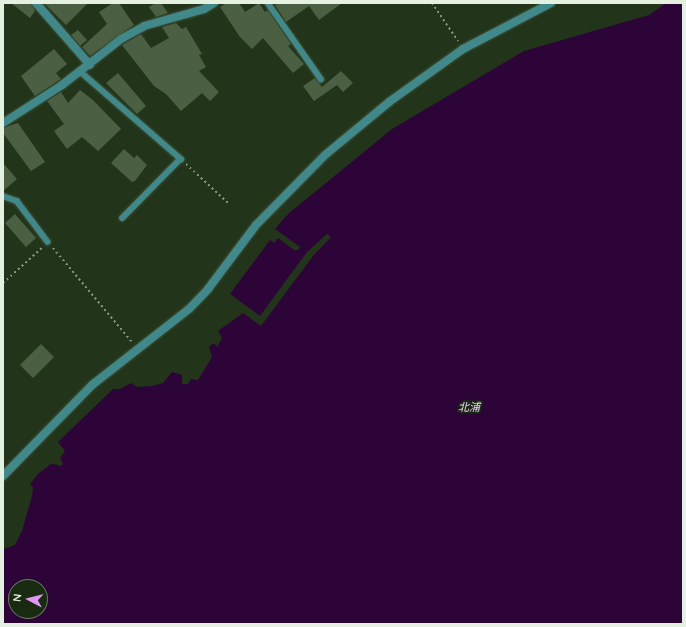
<!DOCTYPE html>
<html>
<head>
<meta charset="utf-8">
<style>
	body { margin:0 }
	#map { position:relative; width:686px; height:627px; overflow:hidden; background:#22351a; font-family:Quicksand,"Noto Sans JP",sans-serif }
	div>[style] { position:absolute }
	[style*='--x'] { left:calc(var(--x)*1px); top:calc(var(--y)*1px); width:calc(var(--w)*1px); rotate:calc(var(--a)*1deg) }
	.water>* { inset:0; background:#2d0438 }
	.building>* { inset:0; background:#4b6043 }
	.path>* { height:2px; margin-top:-1px; transform-origin:0; background:repeating-linear-gradient(90deg,#869680 0 2px,transparent 0 5px) }
	.roads { filter:drop-shadow(0 0 1px #41533a) drop-shadow(0 0 1px #41533a) }
	.service>* { height:5.5px; margin:-2.75px; padding:0 2.75px; transform-origin:2.75px; border-radius:2.75px; background:#408889 }
	.minor>* { height:8px; margin:-4px; padding:0 4px; transform-origin:4px; border-radius:4px; background:#408889 }
	span { translate:-50% -50%; white-space:nowrap; text-align:center; line-height:1.15; -webkit-text-stroke:3.5px #182b10; paint-order:stroke }
	.water-label { font-size:11px; color:#efcafc; font-style:italic }
	.frame { position:absolute; inset:0; border:4px solid #e4f1e0; pointer-events:none }
	.north { position:absolute; left:8px; top:579px; width:40px; height:40px; box-sizing:border-box; background:#182b10; border:1px solid #6a7a63; border-radius:50%; rotate:277deg; font-size:11px; font-weight:700; line-height:16px; text-align:center; color:#e4f1e0 }
	.north::after { content:''; display:block; margin:auto; width:14px; height:18px; background:#dd99f3; clip-path:polygon(50% 0,100% 100%,50% 72%,0 100%) }
</style>
</head>
<body>
<div id="map">
	<div class="water">
		<div style="clip-path:polygon(evenodd,666px 3px,683px 3px,683px 624px,3px 624px,3px 549px,15px 545px,22px 531px,32px 496px,33px 487px,30px 484px,39px 473px,51px 464px,59px 465px,59px 467px,63px 464px,60px 458px,65px 451px,58px 442px,113px 389px,120px 389px,131px 383px,137px 387px,152px 386px,163px 383px,172px 372px,182px 375px,182px 384px,188px 384px,191px 379px,198px 380px,212px 357px,209px 347px,214px 343px,217px 347px,222px 338px,218px 331px,243px 313px,261px 326px,313px 256px,331px 237px,327px 234px,307px 252px,260px 316px,230px 294px,270px 240px,274px 243px,278px 238px,294px 250px,298px 250px,300px 247px,275px 229px,288px 214px,392px 129px,524px 51px,649px 15px,666px 3px,16px 587px,40px 587px,40px 611px,16px 611px,16px 587px)"></div>
	</div>
	<div class="building">
		<div style="clip-path:polygon(11px 3px,31px 3px,35px 11px,30px 18px)"></div>
		<div style="clip-path:polygon(44px 3px,88px 3px,66px 25px)"></div>
		<div style="clip-path:polygon(113px 3px,119px 3px,134px 25px,90px 56px,82px 47px,107px 24px,99px 12px)"></div>
		<div style="clip-path:polygon(156px 3px,161px 3px,168px 13px,156px 17px,149px 7px)"></div>
		<div style="clip-path:polygon(226px 3px,239px 3px,245px 12px,259px 3px,265px 12px,268px 10px,291px 44px,288px 46px,304px 64px,293px 73px,263px 38px,252px 49px,240px 37px,220px 7px)"></div>
		<div style="clip-path:polygon(278px 3px,342px 3px,319px 20px,309px 6px,286px 22px,275px 5px)"></div>
		<div style="clip-path:polygon(176px 23px,182px 29px,186px 27px,202px 54px,199px 55px,206px 67px,199px 71px,219px 92px,210px 101px,202px 93px,181px 111px,166px 94px,154px 86px,122px 45px,141px 34px,151px 48px,169px 38px,162px 27px)"></div>
		<div style="clip-path:polygon(78px 30px,87px 40px,80px 46px,71px 35px)"></div>
		<div style="clip-path:polygon(54px 49px,67px 64px,56px 73px,61px 79px,35px 96px,21px 76px)"></div>
		<div style="clip-path:polygon(341px 71px,353px 83px,343px 92px,337px 85px,314px 101px,303px 86px,315px 78px,322px 87px)"></div>
		<div style="clip-path:polygon(118px 73px,146px 106px,137px 114px,106px 83px)"></div>
		<div style="clip-path:polygon(80px 90px,93px 100px,121px 129px,98px 151px,82px 137px,67px 149px,54px 131px,64px 124px,47px 101px,61px 92px,68px 103px)"></div>
		<div style="clip-path:polygon(18px 123px,45px 162px,31px 171px,3px 133px,3px 128px)"></div>
		<div style="clip-path:polygon(124px 149px,134px 158px,137px 155px,147px 165px,135px 181px,132px 182px,111px 163px)"></div>
		<div style="clip-path:polygon(3px 163px,17px 179px,3px 191px)"></div>
		<div style="clip-path:polygon(15px 214px,36px 238px,26px 247px,5px 223px)"></div>
		<div style="clip-path:polygon(41px 344px,54px 357px,33px 378px,20px 365px)"></div>
	</div>
	<div class="path">
		<div style="--x:432;--y:3;--w:46;--a:55.6"></div>
		<div style="--x:186;--y:164;--w:57;--a:42.9"></div>
		<div style="--x:53;--y:248;--w:123;--a:50"></div>
		<div style="--x:3;--y:283;--w:54;--a:-42"></div>
	</div>
	<div class="roads">
		<div class="service">
			<div style="--x:268;--y:3;--w:93;--a:55.1"></div>
			<div style="--x:81;--y:72;--w:133;--a:41"></div>
			<div style="--x:181;--y:159;--w:83;--a:134.5"></div>
			<div style="--x:3;--y:196;--w:15;--a:20"></div>
			<div style="--x:17;--y:201;--w:51;--a:52.9"></div>
		</div>
		<div class="minor">
			<div style="--x:36;--y:3;--w:82;--a:48.9"></div>
			<div style="--x:3;--y:123;--w:70;--a:-32.8"></div>
			<div style="--x:62;--y:85;--w:75;--a:-37.9"></div>
			<div style="--x:121;--y:39;--w:26;--a:-29"></div>
			<div style="--x:144;--y:26;--w:62;--a:-15.8"></div>
			<div style="--x:204;--y:9;--w:12;--a:-31"></div>
			<div style="--x:3;--y:476;--w:127;--a:-45.6"></div>
			<div style="--x:92;--y:385;--w:123;--a:-38.1"></div>
			<div style="--x:189;--y:309;--w:28;--a:-46"></div>
			<div style="--x:208;--y:289;--w:80;--a:-53.1"></div>
			<div style="--x:256;--y:225;--w:98;--a:-45.4"></div>
			<div style="--x:325;--y:155;--w:83;--a:-39.6"></div>
			<div style="--x:389;--y:102;--w:91;--a:-35.6"></div>
			<div style="--x:463;--y:49;--w:99;--a:-27.6"></div>
		</div>
	</div>
	<div class="water-label">
		<span style="left:469px;top:407px">北浦</span>
	</div>
	<div class="frame"></div>
	<div class="north">N</div>
</div>
</body>
</html>
